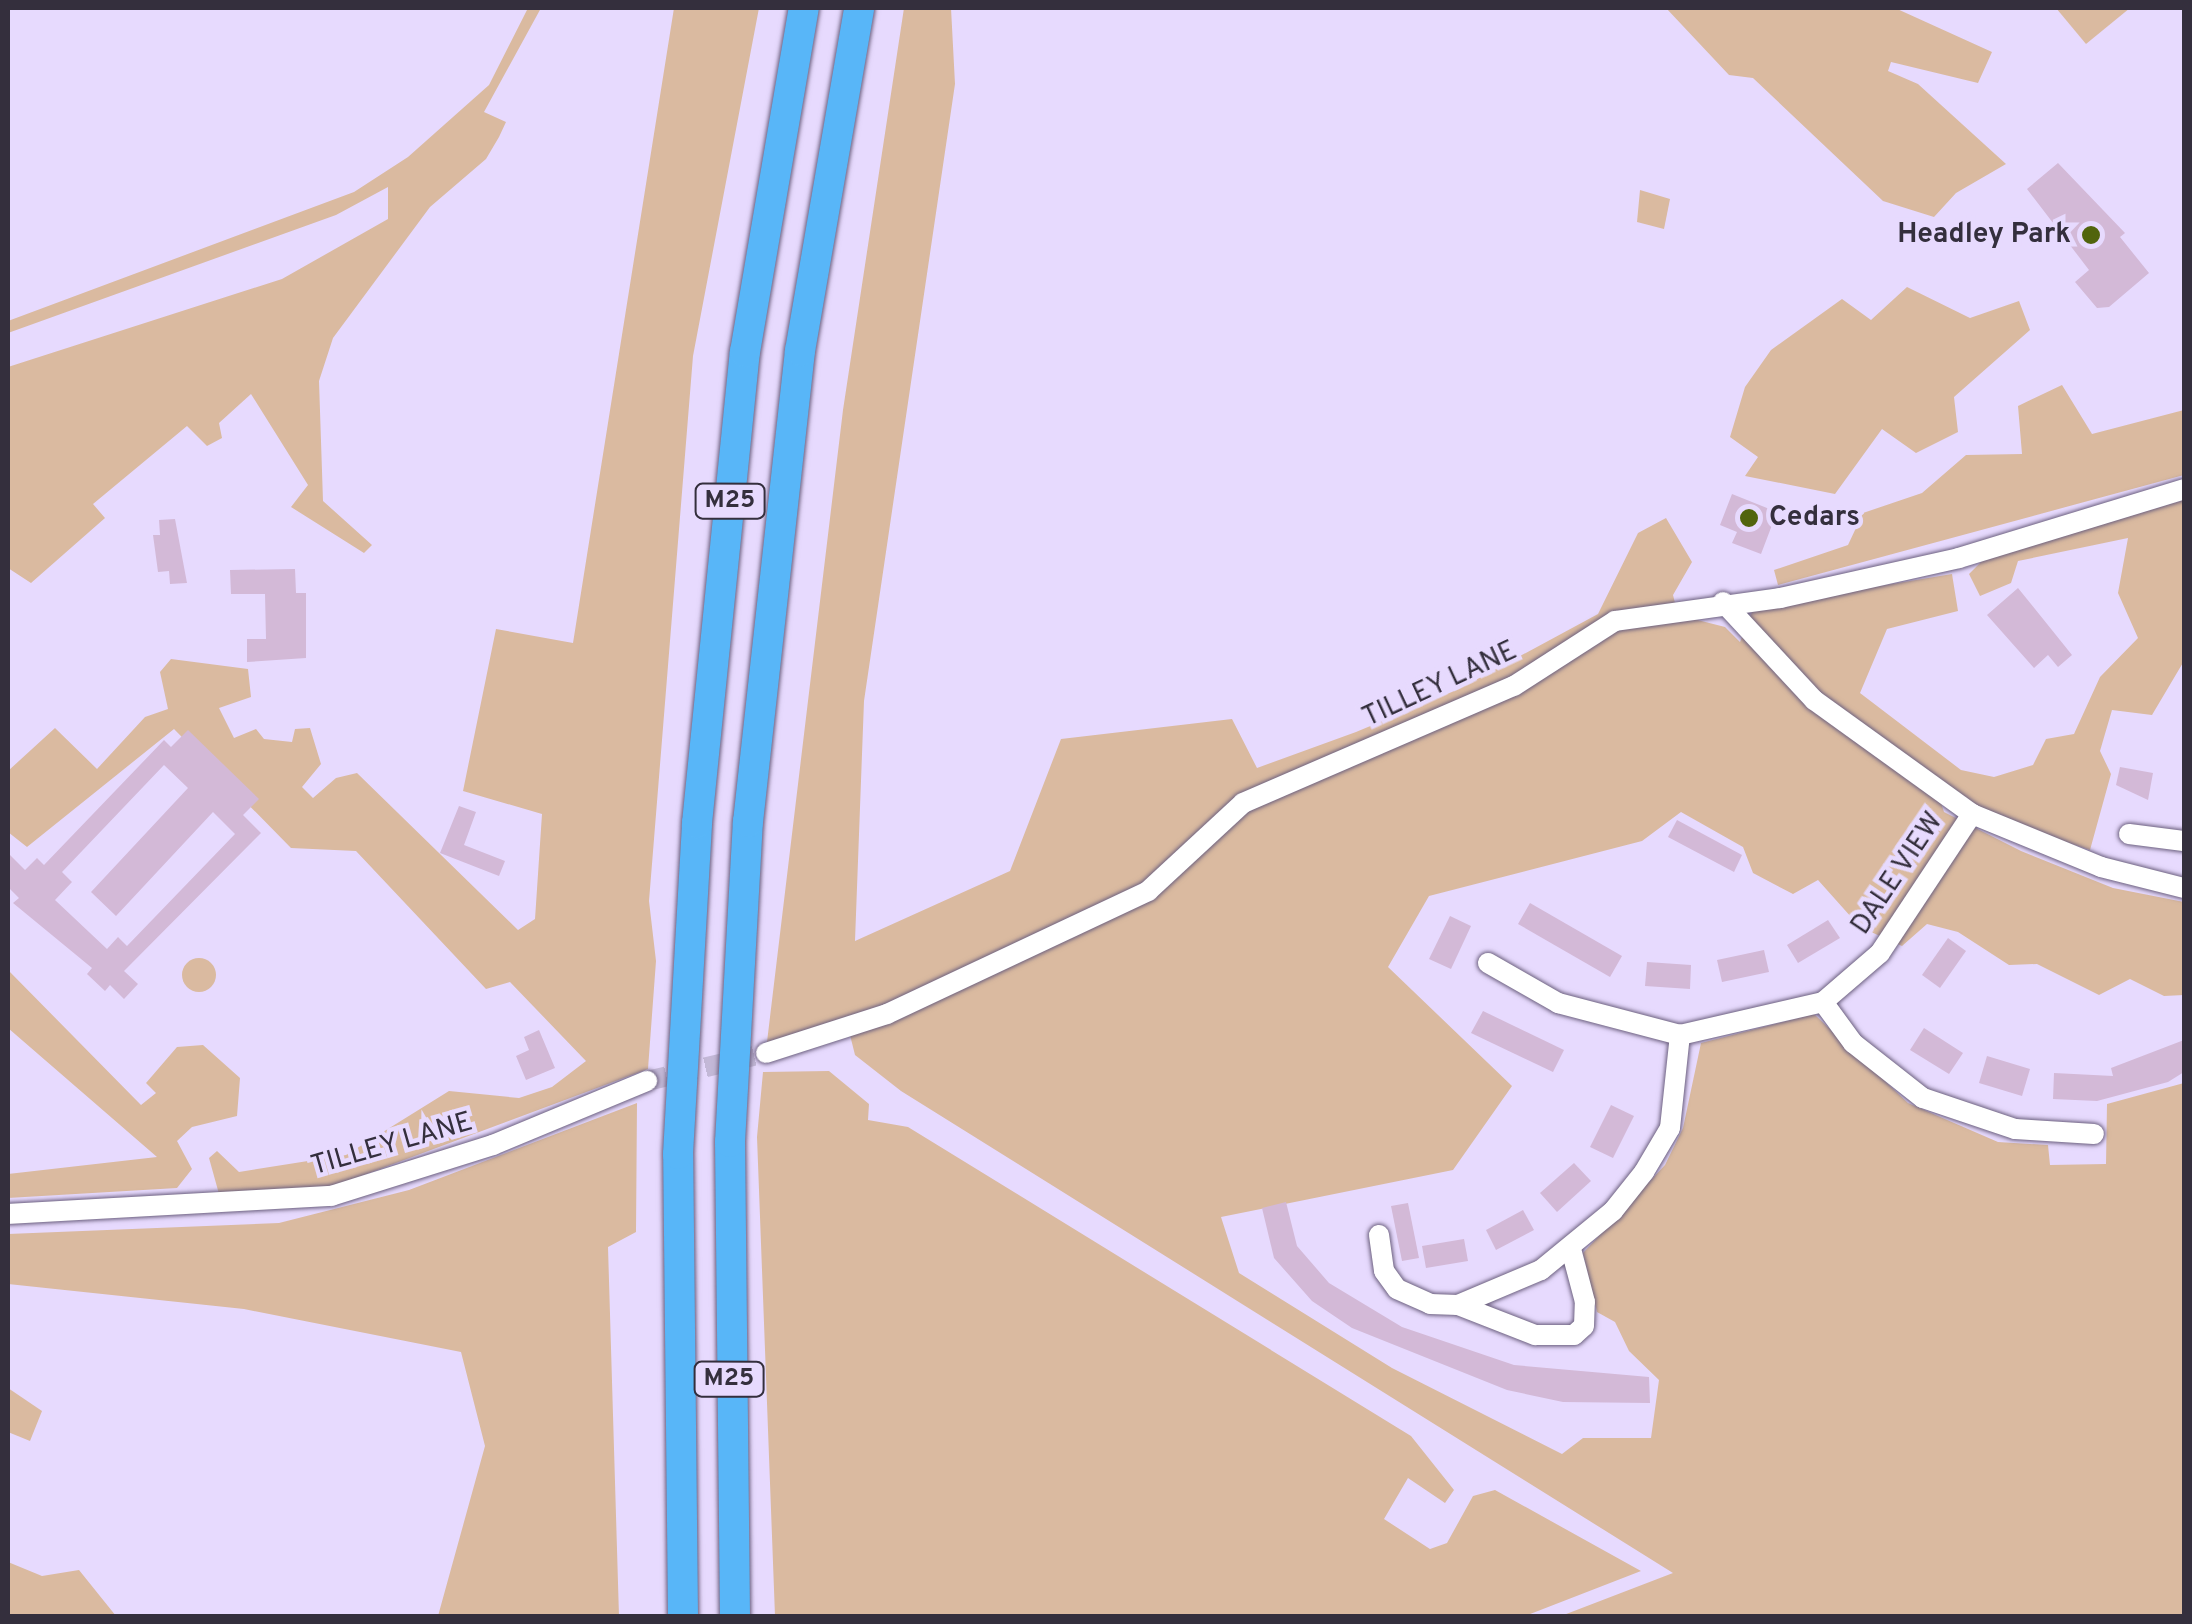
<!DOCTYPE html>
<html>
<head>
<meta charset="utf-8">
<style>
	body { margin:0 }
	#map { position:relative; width:2192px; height:1624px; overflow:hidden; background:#e7dafe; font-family:Overpass,sans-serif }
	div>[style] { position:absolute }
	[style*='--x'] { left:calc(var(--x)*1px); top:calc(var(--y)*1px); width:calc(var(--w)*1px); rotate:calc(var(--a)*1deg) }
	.green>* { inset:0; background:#dabaa0 }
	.round { border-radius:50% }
	.building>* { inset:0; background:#d3b9d7 }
	.minor-tunnel>* { height:20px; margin-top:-10px; transform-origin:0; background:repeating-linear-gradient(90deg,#c3b8d7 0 20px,transparent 0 30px) }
	.roads { filter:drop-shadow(0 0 2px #6c607f) drop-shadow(0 0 2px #6c607f) }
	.minor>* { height:20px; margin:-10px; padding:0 10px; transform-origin:10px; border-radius:10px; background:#fff }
	.highway>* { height:30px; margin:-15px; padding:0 15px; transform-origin:15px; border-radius:15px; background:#58b6f8 }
	.dots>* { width:28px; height:28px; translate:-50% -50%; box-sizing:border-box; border:5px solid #e7dafe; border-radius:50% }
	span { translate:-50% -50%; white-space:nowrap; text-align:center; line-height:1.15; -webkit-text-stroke:9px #e7dafe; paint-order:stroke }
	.shield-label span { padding:2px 8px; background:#e7dafe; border:2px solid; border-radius:8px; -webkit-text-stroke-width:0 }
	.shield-label { font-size:25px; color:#342f3d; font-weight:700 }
	.poi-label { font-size:28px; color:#342f3d; font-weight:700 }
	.right { translate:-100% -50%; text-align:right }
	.left { translate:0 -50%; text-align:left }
	.street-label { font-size:28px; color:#342f3d }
	.frame { position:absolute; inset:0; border:10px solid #342f3d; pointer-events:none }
</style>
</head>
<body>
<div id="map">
	<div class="green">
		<div style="clip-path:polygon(528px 8px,541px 8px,484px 112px,506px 122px,499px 137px,486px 159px,430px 207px,333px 338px,319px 381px,323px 501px,372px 545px,364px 553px,291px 507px,308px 485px,251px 394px,219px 423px,222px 438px,207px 446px,187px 426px,93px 504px,105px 518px,31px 583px,8px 568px,8px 367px,282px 279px,388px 219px,388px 187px,336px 215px,8px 333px,8px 321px,354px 192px,408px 157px,489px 85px)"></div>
		<div style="clip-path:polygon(674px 8px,759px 8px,693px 356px,649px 901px,656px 961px,648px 1069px,329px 1188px,219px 1194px,209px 1158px,217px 1151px,239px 1172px,346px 1155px,449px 1091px,519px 1098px,552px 1087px,586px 1061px,510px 982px,486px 989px,356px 851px,291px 848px,174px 729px,27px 847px,8px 832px,8px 771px,55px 728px,97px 769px,145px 717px,168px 709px,160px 672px,171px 659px,248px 669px,251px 697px,219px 708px,234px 738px,256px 729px,264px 739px,292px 742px,295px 729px,310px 728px,321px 764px,302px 787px,313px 798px,336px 778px,357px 773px,518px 930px,535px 919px,542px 814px,463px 791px,496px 629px,573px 643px)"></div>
		<div style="clip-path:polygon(904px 8px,951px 8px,955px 84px,864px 701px,855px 941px,1010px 871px,1061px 739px,1232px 719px,1257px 768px,1356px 732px,1459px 689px,1598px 614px,1638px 533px,1666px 518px,1692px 562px,1673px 595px,1678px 615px,1725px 627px,1740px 642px,1754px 607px,1952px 574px,1958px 611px,1887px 629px,1860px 693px,1961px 770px,1994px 777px,2033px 765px,2046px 739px,2074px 734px,2100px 677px,2138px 638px,2118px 593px,2128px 538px,2018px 561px,2011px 583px,1980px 596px,1969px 574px,1983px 560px,2184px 500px,2184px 661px,2152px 715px,2112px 710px,2100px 751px,2111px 774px,2090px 850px,1940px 800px,1944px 812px,2021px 851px,2113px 888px,2184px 902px,2184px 995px,2164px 996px,2130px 979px,2099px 995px,2037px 964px,2009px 965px,1958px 932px,1927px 924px,1902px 946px,1860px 927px,1818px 880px,1793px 894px,1753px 873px,1743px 847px,1681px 812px,1642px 841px,1429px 896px,1388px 967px,1512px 1086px,1453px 1170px,1221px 1217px,1239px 1273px,1392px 1368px,1562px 1454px,1583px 1438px,1651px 1438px,1659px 1380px,1629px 1351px,1615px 1322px,1597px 1312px,1583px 1253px,1665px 1165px,1683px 1128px,1701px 1043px,1814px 1014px,1908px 1103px,1998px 1142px,2048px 1145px,2050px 1165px,2106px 1164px,2107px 1104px,2184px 1083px,2184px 1616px,1561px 1616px,1673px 1573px,901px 1091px,855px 1055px,846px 1019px,767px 1042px,843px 410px)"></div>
		<div style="clip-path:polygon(1666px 8px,1895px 8px,1992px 52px,1978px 83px,1891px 62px,1888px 71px,1918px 84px,2006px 164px,1956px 193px,1934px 217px,1883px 201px,1753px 78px,1729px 75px)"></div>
		<div style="clip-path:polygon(2056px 8px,2130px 8px,2086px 44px)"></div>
		<div style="clip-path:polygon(1640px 190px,1670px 199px,1664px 229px,1637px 222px)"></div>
		<div style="clip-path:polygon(1907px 287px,1970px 318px,2019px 301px,2030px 330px,1954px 397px,1958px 432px,1916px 453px,1882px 429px,1835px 494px,1745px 476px,1758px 457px,1730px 437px,1745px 387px,1771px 350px,1842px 299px,1871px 320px)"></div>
		<div style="clip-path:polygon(2062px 385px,2092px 434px,2184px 410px,2184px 475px,1778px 585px,1774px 570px,1848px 545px,1863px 513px,1922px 493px,1966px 455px,2022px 454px,2018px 406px)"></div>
		<div class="round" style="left:182px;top:958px;width:34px;height:34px"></div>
		<div style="clip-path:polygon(8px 970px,141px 1105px,156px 1093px,146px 1083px,177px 1047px,203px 1045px,240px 1078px,237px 1116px,192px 1127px,177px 1141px,192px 1169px,177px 1188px,8px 1198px,8px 1174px,157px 1157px,8px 1028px)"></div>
		<div style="clip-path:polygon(829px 1071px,869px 1104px,868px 1120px,908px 1127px,1411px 1436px,1454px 1490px,1445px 1503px,1408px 1478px,1384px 1519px,1430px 1549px,1447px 1543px,1473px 1496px,1495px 1490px,1641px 1571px,1525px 1616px,775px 1616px,757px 1137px,763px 1072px)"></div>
		<div style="clip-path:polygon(637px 1103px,636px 1232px,608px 1247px,619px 1616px,438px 1616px,485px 1446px,461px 1352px,244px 1309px,8px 1284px,8px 1234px,279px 1223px,409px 1190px)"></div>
		<div style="clip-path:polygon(8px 1388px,42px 1411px,30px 1441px,8px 1432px)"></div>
		<div style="clip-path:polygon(8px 1562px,42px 1576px,79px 1570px,116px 1616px,8px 1616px)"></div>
	</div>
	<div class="building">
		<div style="clip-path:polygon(2058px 163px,2125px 233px,2120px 237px,2149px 273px,2109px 307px,2097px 308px,2075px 282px,2089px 270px,2027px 189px)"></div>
		<div style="clip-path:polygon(1732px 494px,1777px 512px,1761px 554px,1732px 543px,1737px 532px,1720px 525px)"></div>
		<div style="clip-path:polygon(175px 519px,187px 583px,170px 584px,169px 571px,158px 572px,153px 535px,160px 535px,159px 520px)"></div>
		<div style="clip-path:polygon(295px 569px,296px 593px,306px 593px,306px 658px,247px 662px,247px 639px,266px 639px,265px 594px,231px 594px,230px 570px)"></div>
		<div style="clip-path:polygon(2018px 588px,2072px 655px,2058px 667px,2048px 655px,2034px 668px,1987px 615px)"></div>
		<div style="clip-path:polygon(evenodd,188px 730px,259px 799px,243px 815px,261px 833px,124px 971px,138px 984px,124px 999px,110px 985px,105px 991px,87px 974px,92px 968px,13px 903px,19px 898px,8px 887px,8px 853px,25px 870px,37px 858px,44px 865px,164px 740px,171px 747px,188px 730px,164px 765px,188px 788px,91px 892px,116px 916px,213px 812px,235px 834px,127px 946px,118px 937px,107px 949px,55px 900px,72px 882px,62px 872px,164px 765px)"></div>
		<div style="clip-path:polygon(2120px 767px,2153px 773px,2148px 800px,2116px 785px)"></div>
		<div style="clip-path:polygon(459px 806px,476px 812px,464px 845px,505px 861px,499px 876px,440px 853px)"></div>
		<div style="clip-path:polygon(1677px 820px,1742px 855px,1734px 872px,1668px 837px)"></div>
		<div style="clip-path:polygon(1530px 903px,1622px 956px,1610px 977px,1518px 924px)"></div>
		<div style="clip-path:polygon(1450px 916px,1471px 926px,1451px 969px,1429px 959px)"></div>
		<div style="clip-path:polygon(1828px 920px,1840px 938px,1798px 963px,1787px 945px)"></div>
		<div style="clip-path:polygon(1948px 938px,1966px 951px,1940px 988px,1922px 975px)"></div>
		<div style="clip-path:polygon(1764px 950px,1769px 972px,1722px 982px,1717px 960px)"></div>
		<div style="clip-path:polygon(1647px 962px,1691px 965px,1690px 989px,1645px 986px)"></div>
		<div style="clip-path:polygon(1483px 1011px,1564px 1050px,1553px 1072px,1471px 1033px)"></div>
		<div style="clip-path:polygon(1924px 1028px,1963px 1053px,1949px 1074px,1910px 1050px)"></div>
		<div style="clip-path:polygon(539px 1030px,555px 1068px,526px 1080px,516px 1056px,529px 1050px,524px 1037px)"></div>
		<div style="clip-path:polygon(2184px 1040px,2184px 1072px,2168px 1082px,2097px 1101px,2053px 1099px,2054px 1073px,2113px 1076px,2111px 1068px)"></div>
		<div style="clip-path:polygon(1987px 1056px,2030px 1069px,2022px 1096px,1979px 1083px)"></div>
		<div style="clip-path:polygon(1611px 1105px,1634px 1116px,1613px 1158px,1590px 1147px)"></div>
		<div style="clip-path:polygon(1574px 1163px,1591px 1181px,1557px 1212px,1540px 1193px)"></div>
		<div style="clip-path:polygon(1286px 1202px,1297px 1246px,1329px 1283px,1402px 1327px,1514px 1365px,1649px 1377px,1650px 1403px,1563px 1402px,1507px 1390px,1352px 1328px,1312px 1301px,1274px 1258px,1262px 1208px)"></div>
		<div style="clip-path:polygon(1408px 1203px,1419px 1258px,1402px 1261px,1391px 1206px)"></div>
		<div style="clip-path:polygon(1523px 1210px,1534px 1230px,1496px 1250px,1486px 1230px)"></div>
		<div style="clip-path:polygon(1464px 1239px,1468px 1261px,1426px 1268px,1422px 1246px)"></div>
	</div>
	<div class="minor-tunnel">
		<div style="--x:647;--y:1081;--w:122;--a:-13.2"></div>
	</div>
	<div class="roads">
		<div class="minor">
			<div style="--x:1723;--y:602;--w:134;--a:47.1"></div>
			<div style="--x:1814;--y:700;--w:195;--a:35.8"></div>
			<div style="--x:1972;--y:814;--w:139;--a:22.3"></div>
			<div style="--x:2101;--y:867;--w:86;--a:14.2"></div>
			<div style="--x:2129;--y:834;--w:55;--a:7.3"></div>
			<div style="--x:1488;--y:963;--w:81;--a:29.7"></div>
			<div style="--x:1558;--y:1003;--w:126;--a:14.7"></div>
			<div style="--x:1680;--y:1035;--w:147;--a:-13"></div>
			<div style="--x:1823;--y:1002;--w:75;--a:-40.7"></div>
			<div style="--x:1880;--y:953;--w:167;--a:-56.5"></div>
			<div style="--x:1823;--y:1002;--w:51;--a:53.8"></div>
			<div style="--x:1853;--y:1043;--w:89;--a:38.2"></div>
			<div style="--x:1923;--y:1098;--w:97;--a:18.6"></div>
			<div style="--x:2015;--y:1129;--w:79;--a:3.6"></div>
			<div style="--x:766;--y:1053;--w:127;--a:-17.9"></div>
			<div style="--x:887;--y:1014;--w:289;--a:-25.2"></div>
			<div style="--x:1148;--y:891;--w:129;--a:-42.8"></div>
			<div style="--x:1243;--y:803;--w:295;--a:-23.4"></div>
			<div style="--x:1514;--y:686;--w:120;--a:-32.8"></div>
			<div style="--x:1615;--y:621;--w:167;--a:-7.9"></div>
			<div style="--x:1780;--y:598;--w:183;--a:-12.6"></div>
			<div style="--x:1959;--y:558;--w:235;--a:-17"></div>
			<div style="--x:8;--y:1214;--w:324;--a:-3.2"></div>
			<div style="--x:331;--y:1196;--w:170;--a:-17.5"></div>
			<div style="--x:493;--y:1145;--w:167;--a:-22.6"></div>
			<div style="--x:1379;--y:1235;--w:36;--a:82"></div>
			<div style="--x:1384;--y:1271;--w:22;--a:54"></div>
			<div style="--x:1397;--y:1289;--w:36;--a:24"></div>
			<div style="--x:1430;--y:1304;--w:28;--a:2"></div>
			<div style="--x:1458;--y:1305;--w:90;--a:-22.9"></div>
			<div style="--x:1541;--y:1270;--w:93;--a:-39.3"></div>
			<div style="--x:1613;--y:1211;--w:50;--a:-51.5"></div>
			<div style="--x:1644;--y:1172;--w:51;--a:-59.4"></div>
			<div style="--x:1670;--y:1128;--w:94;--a:-83.9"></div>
			<div style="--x:1458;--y:1305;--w:83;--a:21.3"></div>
			<div style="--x:1535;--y:1335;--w:39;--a:0"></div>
			<div style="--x:1574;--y:1335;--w:13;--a:-42"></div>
			<div style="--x:1584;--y:1326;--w:24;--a:-88"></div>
			<div style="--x:1585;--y:1302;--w:55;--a:-104.8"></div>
		</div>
		<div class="highway">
			<div style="--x:683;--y:1616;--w:462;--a:-90.6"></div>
			<div style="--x:678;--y:1154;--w:332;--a:-86.7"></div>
			<div style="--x:697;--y:823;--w:473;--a:-84.2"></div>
			<div style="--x:745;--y:352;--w:349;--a:-80.3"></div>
			<div style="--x:735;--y:1616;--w:474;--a:-90.6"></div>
			<div style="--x:730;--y:1142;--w:321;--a:-86.8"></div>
			<div style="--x:748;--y:822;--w:474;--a:-83.7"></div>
			<div style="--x:800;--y:351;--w:348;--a:-80.2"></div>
		</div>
	</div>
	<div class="dots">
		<div style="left:2091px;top:235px;background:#51640d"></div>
		<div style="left:1749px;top:518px;background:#51640d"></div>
	</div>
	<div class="shield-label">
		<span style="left:730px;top:501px">M25</span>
		<span style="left:729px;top:1379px">M25</span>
	</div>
	<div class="poi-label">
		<span class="right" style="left:2071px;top:235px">Headley Park</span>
		<span class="left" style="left:1769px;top:518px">Cedars</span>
	</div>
	<div class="street-label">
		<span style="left:1440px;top:685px;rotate:-25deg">TILLEY LANE</span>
		<span style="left:1898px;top:874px;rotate:-56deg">DALE VIEW</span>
		<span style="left:392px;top:1145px;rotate:-16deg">TILLEY LANE</span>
	</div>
	<div class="frame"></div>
</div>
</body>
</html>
